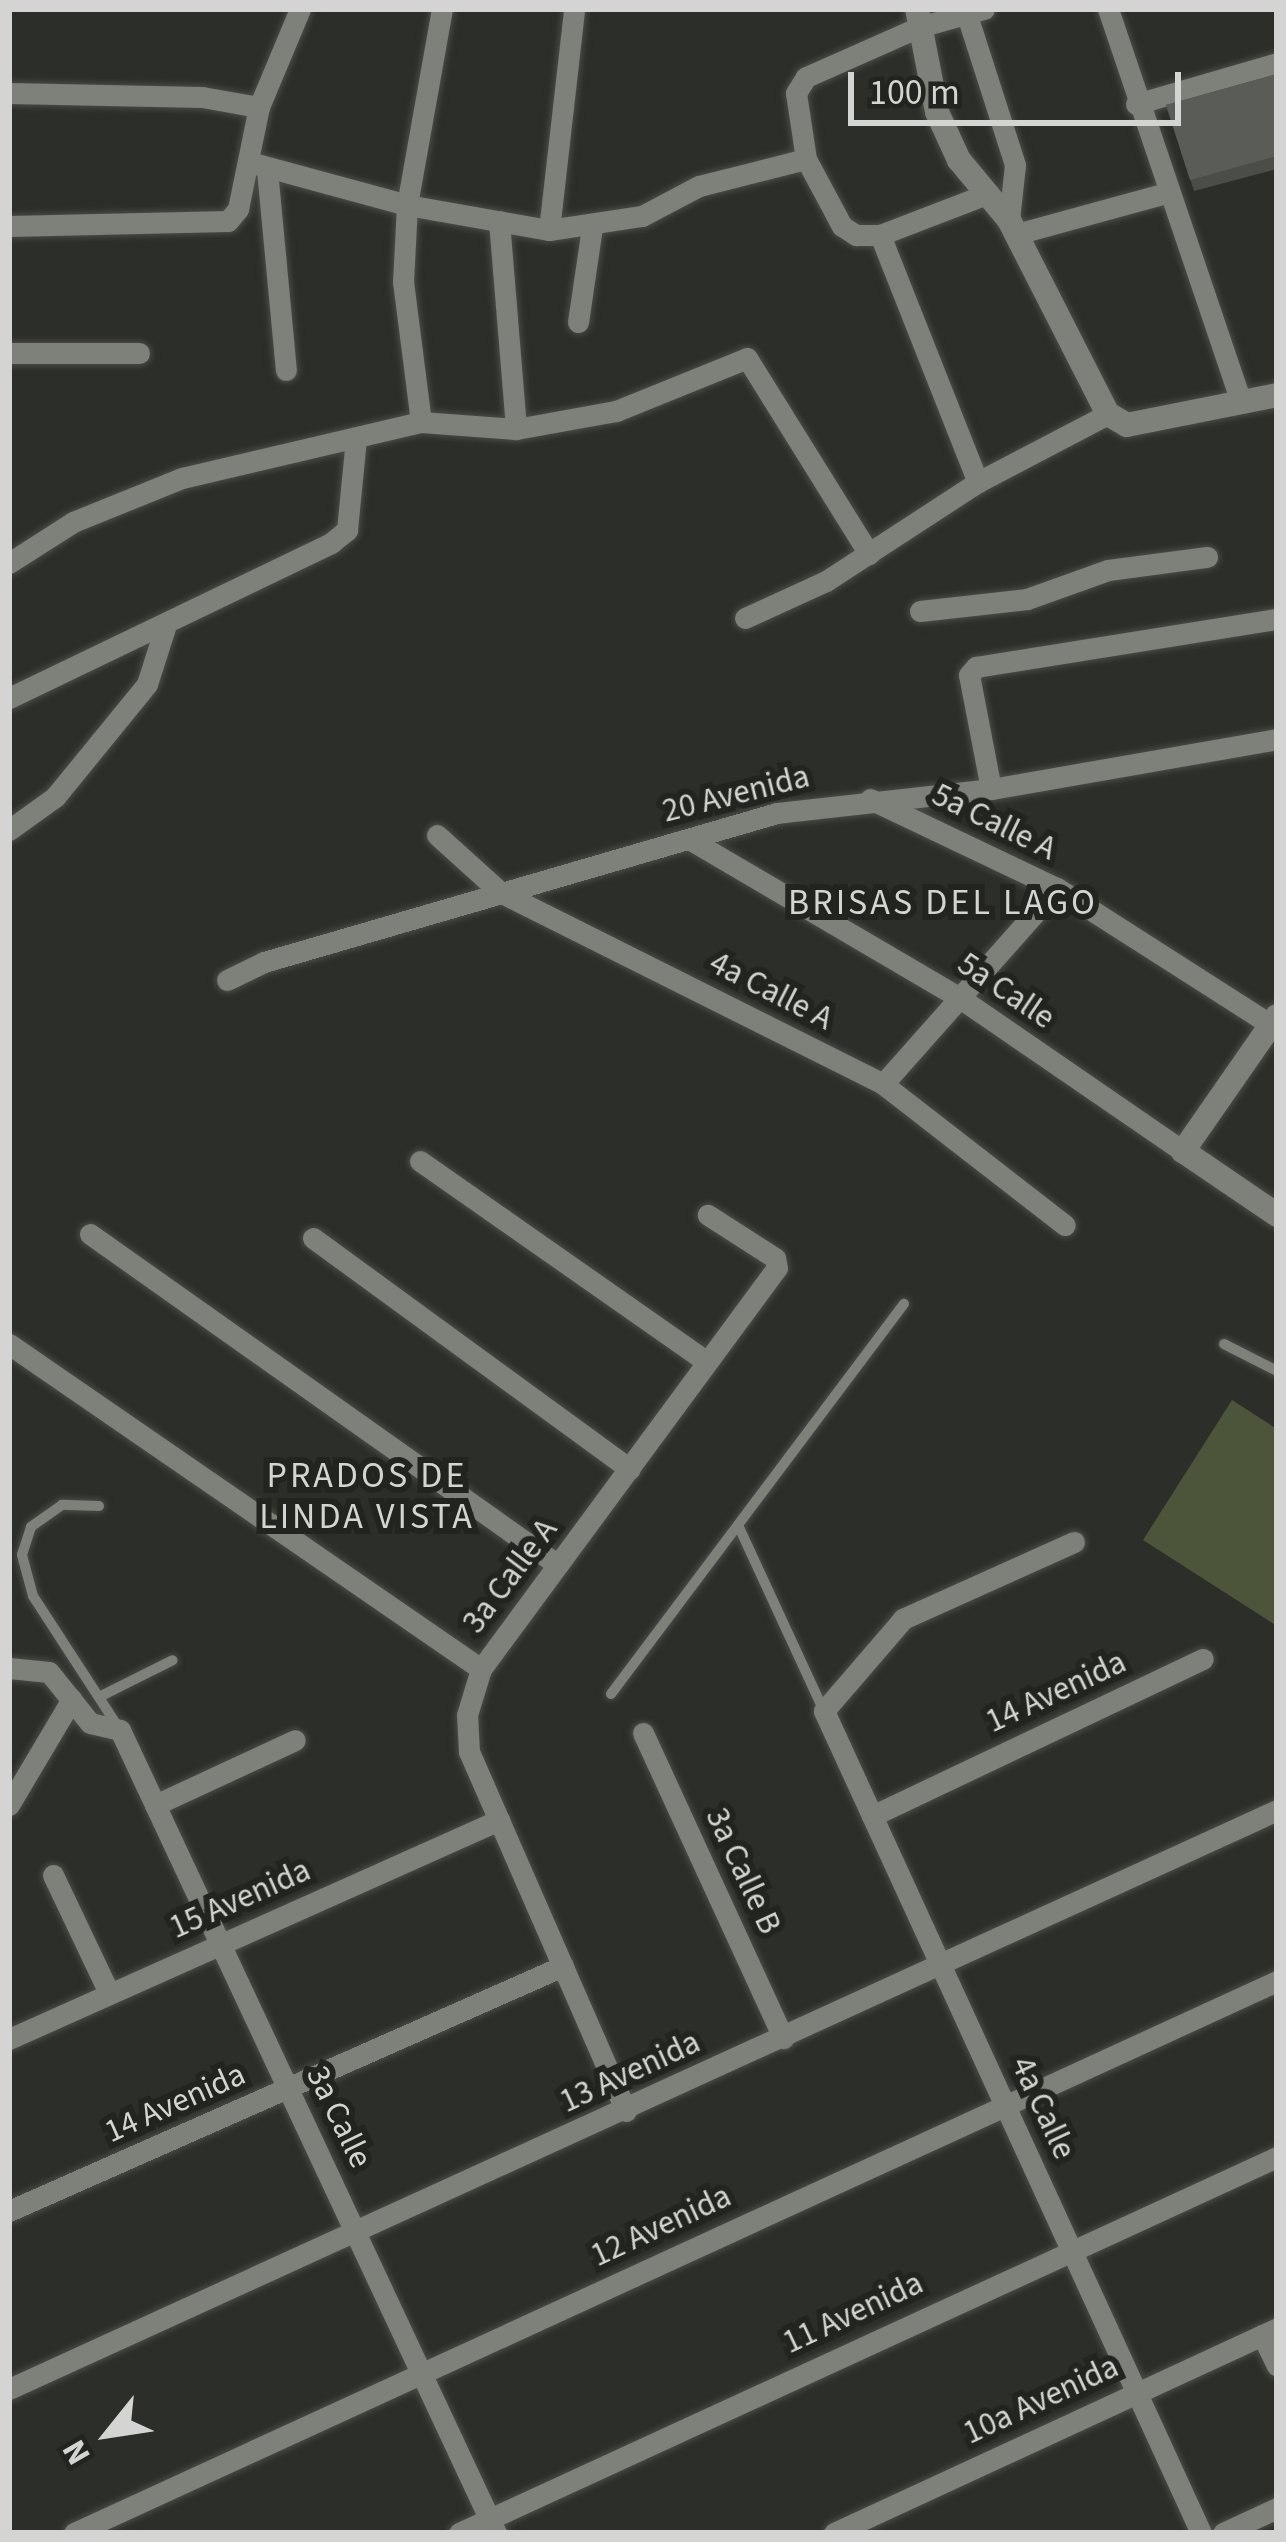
<!DOCTYPE html>
<html>
<head>
<meta charset="utf-8">
<style>
	body { margin:0 }
	#map { position:relative; width:1286px; height:2542px; overflow:hidden; background:#2c2e29; font-family:"Source Sans 3",sans-serif }
	div>[style] { position:absolute }
	[style*='--x'] { left:calc(var(--x)*1px); top:calc(var(--y)*1px); width:calc(var(--w)*1px); rotate:calc(var(--a)*1deg) }
	.green>* { inset:0; background:#4c553a }
	.roads { filter:drop-shadow(0 0 3px #4a4b48) drop-shadow(0 0 3px #4a4b48) }
	.service>* { height:10px; margin:-5px; padding:0 5px; transform-origin:5px; border-radius:5px; background:#7e807a }
	.minor>* { height:21px; margin:-10.5px; padding:0 10.5px; transform-origin:10.5px; border-radius:10.5px; background:#7e807a }
	.tertiary>* { height:24px; margin:-12px; padding:0 12px; transform-origin:12px; border-radius:12px; background:#7e807a }
	.wall>* { inset:0; background:#4b4d48 }
	.building>* { inset:0; background:#5a5c57 }
	span { translate:-50% -50%; white-space:nowrap; text-align:center; line-height:1.15; -webkit-text-stroke:12px #222420; paint-order:stroke }
	.street-label { font-size:33px; color:#d4d5d2 }
	.neighbourhood-label { font-size:36px; color:#d4d5d2; letter-spacing:3px }
	.frame { position:absolute; inset:0; border:12px solid #d4d5d2; pointer-events:none }
	.north { position:absolute; left:48px; top:2374px; width:120px; height:120px; -webkit-text-stroke:9px #222420; paint-order:stroke; rotate:240deg; font-size:33px; font-weight:700; line-height:48px; text-align:center; color:#d4d5d2 }
	.north::after { content:''; display:block; margin:auto; width:42px; height:54px; background:#d4d5d2; clip-path:polygon(50% 0,100% 100%,50% 72%,0 100%) }
	.scale { position:absolute; left:848px; top:72px; width:333px; height:54px; box-sizing:border-box; border:6px solid #d4d5d2; border-top:0; padding-left:15px; font-size:36px; line-height:42px; white-space:nowrap; color:#d4d5d2; -webkit-text-stroke:9px #222420; paint-order:stroke }
</style>
</head>
<body>
<div id="map">
	<div class="green">
		<div style="clip-path:polygon(1232px 1400px,1277px 1429px,1277px 1626px,1143px 1540px)"></div>
	</div>
	<div class="roads">
		<div class="service">
			<div style="--x:1224;--y:1344;--w:59;--a:27"></div>
			<div style="--x:99;--y:1506;--w:37;--a:-178"></div>
			<div style="--x:62;--y:1505;--w:38;--a:145"></div>
			<div style="--x:31;--y:1527;--w:29;--a:108"></div>
			<div style="--x:22;--y:1555;--w:42;--a:75"></div>
			<div style="--x:33;--y:1596;--w:156;--a:57"></div>
			<div style="--x:738;--y:1525;--w:205;--a:65.2"></div>
			<div style="--x:611;--y:1694;--w:488;--a:-53.1"></div>
			<div style="--x:101;--y:1696;--w:80;--a:-26.6"></div>
		</div>
		<div class="minor">
			<div style="--x:965;--y:9;--w:164;--a:72.2"></div>
			<div style="--x:1015;--y:165;--w:55;--a:96.2"></div>
			<div style="--x:984;--y:9;--w:67;--a:164.5"></div>
			<div style="--x:919;--y:27;--w:124;--a:156.1"></div>
			<div style="--x:806;--y:77;--w:19;--a:122"></div>
			<div style="--x:796;--y:93;--w:67;--a:81.4"></div>
			<div style="--x:806;--y:159;--w:76;--a:61.8"></div>
			<div style="--x:842;--y:226;--w:17;--a:33"></div>
			<div style="--x:856;--y:235;--w:24;--a:0"></div>
			<div style="--x:880;--y:235;--w:115;--a:-21"></div>
			<div style="--x:1108;--y:9;--w:413;--a:71.3"></div>
			<div style="--x:9;--y:93;--w:193;--a:1.2"></div>
			<div style="--x:202;--y:97;--w:58;--a:10"></div>
			<div style="--x:1136;--y:104;--w:147;--a:-16.2"></div>
			<div style="--x:249;--y:162;--w:164;--a:15.2"></div>
			<div style="--x:407;--y:205;--w:144;--a:10"></div>
			<div style="--x:549;--y:230;--w:94;--a:-8.6"></div>
			<div style="--x:642;--y:216;--w:64;--a:-27.8"></div>
			<div style="--x:699;--y:186;--w:110;--a:-14.2"></div>
			<div style="--x:267;--y:170;--w:201;--a:84.6"></div>
			<div style="--x:499;--y:221;--w:209;--a:85.3"></div>
			<div style="--x:9;--y:226;--w:219;--a:-1.3"></div>
			<div style="--x:228;--y:221;--w:16;--a:-50"></div>
			<div style="--x:238;--y:209;--w:104;--a:-78.4"></div>
			<div style="--x:259;--y:107;--w:106;--a:-67.3"></div>
			<div style="--x:549;--y:230;--w:222;--a:-83.5"></div>
			<div style="--x:1016;--y:234;--w:156;--a:-15.3"></div>
			<div style="--x:880;--y:235;--w:266;--a:68.4"></div>
			<div style="--x:578;--y:322;--w:96;--a:-81.6"></div>
			<div style="--x:9;--y:353;--w:130;--a:0"></div>
			<div style="--x:421;--y:422;--w:141;--a:-97.3"></div>
			<div style="--x:403;--y:282;--w:77;--a:-87"></div>
			<div style="--x:407;--y:205;--w:199;--a:-79.9"></div>
			<div style="--x:9;--y:563;--w:76;--a:-32.6"></div>
			<div style="--x:73;--y:522;--w:118;--a:-22"></div>
			<div style="--x:182;--y:478;--w:245;--a:-13.2"></div>
			<div style="--x:421;--y:422;--w:95;--a:4.2"></div>
			<div style="--x:516;--y:429;--w:102;--a:-10.2"></div>
			<div style="--x:616;--y:411;--w:141;--a:-22"></div>
			<div style="--x:747;--y:358;--w:231;--a:58.1"></div>
			<div style="--x:920;--y:611;--w:108;--a:-6.4"></div>
			<div style="--x:1027;--y:599;--w:86;--a:-19.7"></div>
			<div style="--x:1108;--y:570;--w:100;--a:-7.5"></div>
			<div style="--x:745;--y:618;--w:89;--a:-24.6"></div>
			<div style="--x:826;--y:581;--w:181;--a:-33.1"></div>
			<div style="--x:978;--y:482;--w:147;--a:-27.6"></div>
			<div style="--x:9;--y:698;--w:357;--a:-25.7"></div>
			<div style="--x:331;--y:543;--w:21;--a:-39"></div>
			<div style="--x:347;--y:530;--w:91;--a:-84.4"></div>
			<div style="--x:991;--y:789;--w:116;--a:-100.9"></div>
			<div style="--x:969;--y:675;--w:11;--a:-49"></div>
			<div style="--x:976;--y:667;--w:305;--a:-9.1"></div>
			<div style="--x:870;--y:799;--w:207;--a:25.5"></div>
			<div style="--x:1057;--y:888;--w:254;--a:32.6"></div>
			<div style="--x:9;--y:830;--w:57;--a:-35.7"></div>
			<div style="--x:55;--y:797;--w:146;--a:-50.8"></div>
			<div style="--x:147;--y:684;--w:59;--a:-72.2"></div>
			<div style="--x:437;--y:835;--w:85;--a:42.1"></div>
			<div style="--x:500;--y:892;--w:428;--a:26.6"></div>
			<div style="--x:883;--y:1084;--w:230;--a:37.8"></div>
			<div style="--x:689;--y:839;--w:314;--a:30.4"></div>
			<div style="--x:960;--y:998;--w:270;--a:34.5"></div>
			<div style="--x:227;--y:980;--w:41;--a:-25.9"></div>
			<div style="--x:264;--y:962;--w:534;--a:-16.2"></div>
			<div style="--x:777;--y:813;--w:215;--a:-6.4"></div>
			<div style="--x:991;--y:789;--w:290;--a:-9.9"></div>
			<div style="--x:883;--y:1084;--w:262;--a:-48.4"></div>
			<div style="--x:420;--y:1161;--w:349;--a:35"></div>
			<div style="--x:90;--y:1234;--w:573;--a:35.27"></div>
			<div style="--x:313;--y:1238;--w:392;--a:36.1"></div>
			<div style="--x:9;--y:1344;--w:573;--a:34.55"></div>
			<div style="--x:1074;--y:1542;--w:188;--a:155.8"></div>
			<div style="--x:903;--y:1619;--w:121;--a:130.7"></div>
			<div style="--x:824;--y:1711;--w:904;--a:65.36"></div>
			<div style="--x:9;--y:1668;--w:40;--a:5.7"></div>
			<div style="--x:49;--y:1672;--w:65;--a:51.2"></div>
			<div style="--x:90;--y:1723;--w:31;--a:13"></div>
			<div style="--x:120;--y:1730;--w:887;--a:64.91"></div>
			<div style="--x:643;--y:1733;--w:336;--a:65.3"></div>
			<div style="--x:9;--y:1805;--w:123;--a:-59.3"></div>
			<div style="--x:155;--y:1805;--w:154;--a:-24.9"></div>
			<div style="--x:872;--y:1816;--w:366;--a:-25.4"></div>
			<div style="--x:53;--y:1875;--w:131;--a:64.6"></div>
			<div style="--x:9;--y:2039;--w:537;--a:-24.08"></div>
			<div style="--x:626;--y:2111;--w:392;--a:-113.6"></div>
			<div style="--x:469;--y:1752;--w:37;--a:-93"></div>
			<div style="--x:467;--y:1715;--w:48;--a:-73.1"></div>
			<div style="--x:481;--y:1669;--w:498;--a:-53.6"></div>
			<div style="--x:777;--y:1268;--w:10;--a:-101"></div>
			<div style="--x:775;--y:1258;--w:80;--a:-147.3"></div>
			<div style="--x:9;--y:2211;--w:606;--a:-23.86"></div>
			<div style="--x:1262;--y:2335;--w:34;--a:64"></div>
			<div style="--x:9;--y:2389;--w:1394;--a:-24.54"></div>
			<div style="--x:74;--y:2533;--w:1324;--a:-24.65"></div>
			<div style="--x:459;--y:2533;--w:900;--a:-24.69"></div>
			<div style="--x:834;--y:2533;--w:488;--a:-24.8"></div>
			<div style="--x:1223;--y:2533;--w:60;--a:-24.8"></div>
		</div>
		<div class="tertiary">
			<div style="--x:917;--y:9;--w:105;--a:79"></div>
			<div style="--x:937;--y:112;--w:53;--a:65.4"></div>
			<div style="--x:959;--y:160;--w:78;--a:50.2"></div>
			<div style="--x:1009;--y:220;--w:218;--a:63"></div>
			<div style="--x:1108;--y:414;--w:22;--a:30"></div>
			<div style="--x:1127;--y:425;--w:153;--a:-11.3"></div>
			<div style="--x:1277;--y:1016;--w:165;--a:124.8"></div>
			<div style="--x:1183;--y:1151;--w:114;--a:34.2"></div>
		</div>
	</div>
	<div class="wall">
		<div style="clip-path:polygon(1277px 74px,1277px 169px,1194px 191px,1166px 105px)"></div>
	</div>
	<div class="building">
		<div style="clip-path:polygon(1277px 74px,1277px 156px,1190px 180px,1166px 105px)"></div>
	</div>
	<div class="street-label">
		<span style="left:736px;top:794px;rotate:-14deg">20 Avenida</span>
		<span style="left:994px;top:822px;rotate:26deg">5a Calle A</span>
		<span style="left:771px;top:991px;rotate:27deg">4a Calle A</span>
		<span style="left:1006px;top:991px;rotate:34deg">5a Calle</span>
		<span style="left:510px;top:1576px;rotate:-53deg">3a Calle A</span>
		<span style="left:1056px;top:1692px;rotate:-25deg">14 Avenida</span>
		<span style="left:743px;top:1871px;rotate:65deg">3a Calle B</span>
		<span style="left:240px;top:1899px;rotate:-24deg">15 Avenida</span>
		<span style="left:630px;top:2072px;rotate:-25deg">13 Avenida</span>
		<span style="left:175px;top:2103px;rotate:-24deg">14 Avenida</span>
		<span style="left:1043px;top:2108px;rotate:65deg">4a Calle</span>
		<span style="left:339px;top:2117px;rotate:64deg">3a Calle</span>
		<span style="left:661px;top:2226px;rotate:-25deg">12 Avenida</span>
		<span style="left:853px;top:2313px;rotate:-25deg">11 Avenida</span>
		<span style="left:1041px;top:2400px;rotate:-25deg">10a Avenida</span>
	</div>
	<div class="neighbourhood-label">
		<span style="left:943px;top:903px">BRISAS DEL LAGO</span>
		<span style="left:367px;top:1496px">PRADOS DE<br>LINDA VISTA</span>
	</div>
	<div class="frame"></div>
	<div class="north">N</div>
	<div class="scale">100 m</div>
</div>
</body>
</html>
